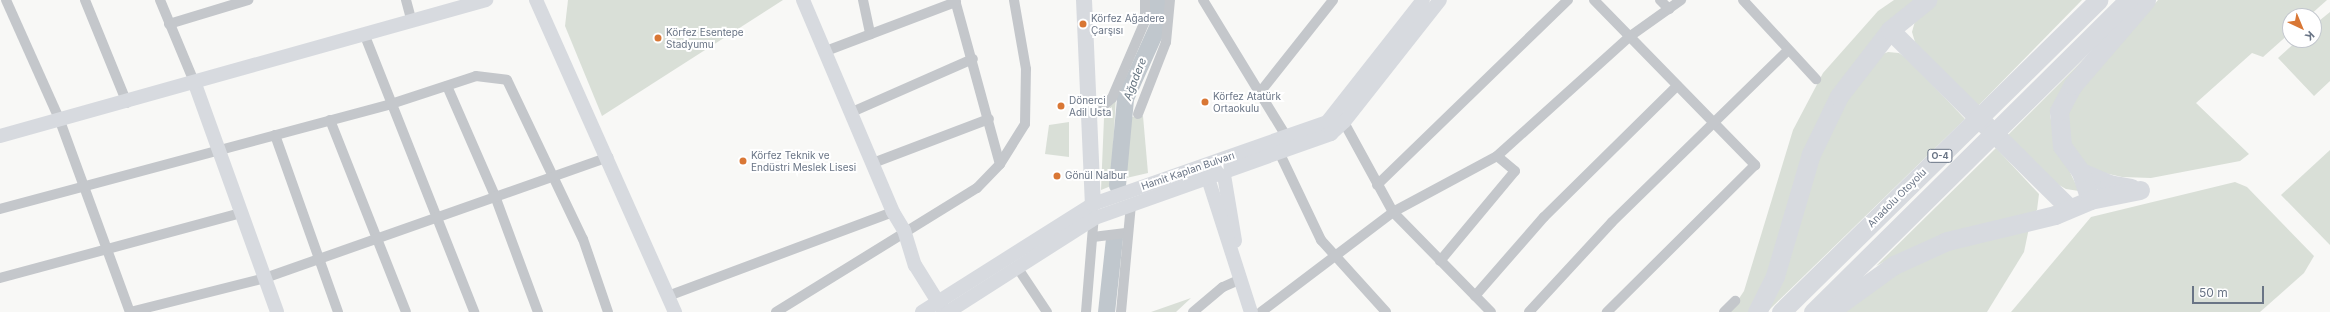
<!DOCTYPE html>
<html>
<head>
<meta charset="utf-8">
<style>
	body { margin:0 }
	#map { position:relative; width:2330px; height:312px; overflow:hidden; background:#f8f8f6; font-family:Inter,sans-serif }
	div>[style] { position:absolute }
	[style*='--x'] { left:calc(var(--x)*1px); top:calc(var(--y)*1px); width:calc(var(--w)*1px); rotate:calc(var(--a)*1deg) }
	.green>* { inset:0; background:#d9dfd7 }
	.river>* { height:17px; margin:-8.5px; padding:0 8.5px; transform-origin:8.5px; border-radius:8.5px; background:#c0c7cd }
	.street>* { height:10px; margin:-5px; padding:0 5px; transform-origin:5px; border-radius:5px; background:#c4c7cb }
	.secondary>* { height:14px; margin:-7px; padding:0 7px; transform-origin:7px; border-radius:7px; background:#d7dadf }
	.primary>* { height:16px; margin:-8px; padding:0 8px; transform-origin:8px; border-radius:8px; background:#d7dadf }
	.highway>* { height:19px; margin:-9.5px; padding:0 9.5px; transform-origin:9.5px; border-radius:9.5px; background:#d7dadf }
	.dots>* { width:11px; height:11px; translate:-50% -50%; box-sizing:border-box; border:2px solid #fff; border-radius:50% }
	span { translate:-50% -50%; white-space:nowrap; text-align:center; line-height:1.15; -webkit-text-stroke:4px #fff; paint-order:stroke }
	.shield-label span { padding:1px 3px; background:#fff; border:1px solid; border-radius:3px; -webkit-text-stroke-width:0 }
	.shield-label { font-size:9px; color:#697485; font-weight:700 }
	.poi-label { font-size:10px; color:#697485 }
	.left { translate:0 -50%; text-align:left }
	.street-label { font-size:10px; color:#697485 }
	.water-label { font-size:11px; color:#657480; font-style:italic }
	.north { position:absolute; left:2282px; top:8px; width:40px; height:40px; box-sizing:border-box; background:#fff; border:1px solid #c3c7ce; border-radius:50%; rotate:136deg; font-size:11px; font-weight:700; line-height:16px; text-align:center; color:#697485 }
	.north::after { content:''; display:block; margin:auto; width:14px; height:18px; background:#d97735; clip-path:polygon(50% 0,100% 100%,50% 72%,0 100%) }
	.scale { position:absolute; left:2192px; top:286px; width:72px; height:18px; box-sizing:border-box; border:2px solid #697485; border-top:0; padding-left:5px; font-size:12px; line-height:14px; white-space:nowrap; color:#697485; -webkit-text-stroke:3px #fff; paint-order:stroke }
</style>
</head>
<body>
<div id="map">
	<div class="green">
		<div style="clip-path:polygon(568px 0,783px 0,602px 116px,565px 26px)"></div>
		<div style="clip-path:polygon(1894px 0,1919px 0,1863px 54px,1752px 312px,1730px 312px,1744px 291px,1793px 130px,1823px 73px,1878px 11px)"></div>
		<div style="clip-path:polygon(1937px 0,2082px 0,1975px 109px,1915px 42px,1912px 32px,1915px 21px)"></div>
		<div style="clip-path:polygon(2158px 0,2327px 0,2309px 16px,2290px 16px,2290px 33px,2263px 57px,2252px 53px,2196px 103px,2249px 154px,2240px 161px,2151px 178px,2122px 177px,2091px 170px,2072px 149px,2066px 119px,2070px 102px)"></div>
		<div style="clip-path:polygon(2330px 12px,2330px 81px,2314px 96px,2278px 58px,2298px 40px,2314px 40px,2314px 25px)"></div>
		<div style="clip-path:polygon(2100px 43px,2050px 114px,2054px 139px,2079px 191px,2066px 189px,2050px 180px,2005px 138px)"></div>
		<div style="clip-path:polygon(1888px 52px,1899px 53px,1909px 60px,1965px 119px,1767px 312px,1831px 123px,1878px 56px)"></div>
		<div style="clip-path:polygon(1116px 95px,1111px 186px,1101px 190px,1104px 118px)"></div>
		<div style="clip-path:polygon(1143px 116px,1148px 173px,1122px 179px,1130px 117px)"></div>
		<div style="clip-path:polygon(1069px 122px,1069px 157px,1045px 154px,1049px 125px)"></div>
		<div style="clip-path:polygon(1996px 148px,2039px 194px,2037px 210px,2030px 216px,1910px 249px,1876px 266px)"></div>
		<div style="clip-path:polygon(2330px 150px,2330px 245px,2281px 195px)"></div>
		<div style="clip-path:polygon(2235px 182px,2247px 187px,2314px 256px,2304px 273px,2260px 312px,2011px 312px,2091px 217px)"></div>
		<div style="clip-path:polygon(2029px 228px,2024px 252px,1987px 312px,1839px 312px,1902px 271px,1939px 253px)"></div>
		<div style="clip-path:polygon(1191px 298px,1176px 312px,1151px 312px)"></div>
	</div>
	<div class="river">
		<div style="--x:1117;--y:185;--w:87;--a:-84.7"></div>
		<div style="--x:1125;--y:98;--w:80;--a:-65.7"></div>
		<div style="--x:1158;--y:25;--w:25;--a:-90"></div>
		<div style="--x:1106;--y:312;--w:74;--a:-83.8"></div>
	</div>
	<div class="street">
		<div style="--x:6;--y:0;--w:133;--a:65.9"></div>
		<div style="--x:60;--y:121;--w:203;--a:69.9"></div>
		<div style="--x:85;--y:0;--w:111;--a:67.8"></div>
		<div style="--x:160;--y:0;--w:91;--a:67.4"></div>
		<div style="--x:406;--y:0;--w:23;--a:75"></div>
		<div style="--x:863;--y:0;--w:35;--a:78"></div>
		<div style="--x:955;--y:0;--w:170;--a:74.7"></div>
		<div style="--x:1203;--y:0;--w:159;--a:58.6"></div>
		<div style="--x:1594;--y:0;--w:231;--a:45.7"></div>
		<div style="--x:1755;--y:165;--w:209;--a:135.2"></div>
		<div style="--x:1660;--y:0;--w:13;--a:45"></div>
		<div style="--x:1743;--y:0;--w:108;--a:47.3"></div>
		<div style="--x:169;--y:24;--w:83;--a:-16.9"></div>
		<div style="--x:365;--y:36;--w:297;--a:68.4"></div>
		<div style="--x:826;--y:51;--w:139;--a:-20.7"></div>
		<div style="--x:447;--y:86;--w:120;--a:66.4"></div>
		<div style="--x:495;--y:196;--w:124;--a:69.7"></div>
		<div style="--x:1261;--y:91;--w:116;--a:-51.6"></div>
		<div style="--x:852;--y:112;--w:132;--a:-23.7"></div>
		<div style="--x:1138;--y:114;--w:77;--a:-68.7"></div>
		<div style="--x:1166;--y:42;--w:42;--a:-84.6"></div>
		<div style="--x:1341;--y:117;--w:108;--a:61.3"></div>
		<div style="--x:1393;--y:212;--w:140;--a:45.6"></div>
		<div style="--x:1088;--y:119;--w:32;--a:-41"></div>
		<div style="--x:1112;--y:98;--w:84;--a:-66.8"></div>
		<div style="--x:1145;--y:21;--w:21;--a:-90"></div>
		<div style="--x:330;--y:120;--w:206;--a:68.4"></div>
		<div style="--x:275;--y:135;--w:188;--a:70.4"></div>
		<div style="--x:1279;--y:152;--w:98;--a:64.5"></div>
		<div style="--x:1321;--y:240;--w:97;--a:47.9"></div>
		<div style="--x:873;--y:163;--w:124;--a:-20.8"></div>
		<div style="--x:1377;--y:185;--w:266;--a:-44.1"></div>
		<div style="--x:0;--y:209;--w:405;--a:-15"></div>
		<div style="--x:391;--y:104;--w:89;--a:-18.2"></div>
		<div style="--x:476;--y:76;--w:31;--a:7"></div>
		<div style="--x:507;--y:80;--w:176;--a:64.5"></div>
		<div style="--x:583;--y:239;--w:77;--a:71.1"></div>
		<div style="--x:1093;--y:237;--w:35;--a:-7"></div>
		<div style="--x:1440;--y:261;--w:117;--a:-50.2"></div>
		<div style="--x:1515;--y:171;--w:23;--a:-140"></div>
		<div style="--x:1017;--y:267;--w:54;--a:56.3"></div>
		<div style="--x:0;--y:278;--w:250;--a:-15.1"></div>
		<div style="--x:668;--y:296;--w:240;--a:-20.5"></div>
		<div style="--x:1475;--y:296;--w:105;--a:-48.9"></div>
		<div style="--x:1544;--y:217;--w:187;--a:-44.6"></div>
		<div style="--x:130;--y:312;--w:139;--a:-14.1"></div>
		<div style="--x:265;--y:278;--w:364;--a:-19.4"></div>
		<div style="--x:776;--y:312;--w:236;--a:-31.7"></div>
		<div style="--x:977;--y:188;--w:33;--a:-46"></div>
		<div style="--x:1000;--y:164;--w:47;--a:-58"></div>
		<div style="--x:1025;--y:124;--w:55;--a:-89"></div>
		<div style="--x:1026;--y:69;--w:70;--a:-99.9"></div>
		<div style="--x:1086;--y:312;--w:98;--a:-85.3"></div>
		<div style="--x:1121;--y:312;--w:108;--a:-84.7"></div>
		<div style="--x:1193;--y:312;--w:39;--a:-40"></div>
		<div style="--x:1223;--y:287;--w:20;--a:-24"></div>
		<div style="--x:1261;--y:312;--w:166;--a:-37.1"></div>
		<div style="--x:1393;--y:212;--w:118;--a:-28.3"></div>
		<div style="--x:1497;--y:156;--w:178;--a:-42"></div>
		<div style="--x:1629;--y:37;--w:64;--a:-35.4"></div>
		<div style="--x:1529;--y:312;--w:122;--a:-47.3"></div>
		<div style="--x:1612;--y:222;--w:246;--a:-44.3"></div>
		<div style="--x:1724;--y:312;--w:16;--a:-45"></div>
	</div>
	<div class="secondary">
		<div style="--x:536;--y:0;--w:342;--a:66"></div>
		<div style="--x:803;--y:0;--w:230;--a:67"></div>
		<div style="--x:893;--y:212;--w:21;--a:59"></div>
		<div style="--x:904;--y:230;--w:37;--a:73"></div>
		<div style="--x:915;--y:265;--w:53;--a:58.1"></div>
		<div style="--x:195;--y:84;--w:242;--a:70.2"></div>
		<div style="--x:0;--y:136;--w:505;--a:-15.63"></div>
		<div style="--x:1222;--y:163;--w:79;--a:80.5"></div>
		<div style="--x:1205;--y:169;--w:150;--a:72.2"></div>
		<div style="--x:922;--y:312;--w:202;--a:-32.3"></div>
		<div style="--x:1093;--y:204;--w:248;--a:-19.3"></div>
		<div style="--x:1327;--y:122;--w:155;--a:-51.8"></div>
		<div style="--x:948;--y:312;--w:174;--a:-32.6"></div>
		<div style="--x:1095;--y:218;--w:251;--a:-19.6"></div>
		<div style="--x:1331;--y:134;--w:18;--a:-43"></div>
		<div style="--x:1344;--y:122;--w:155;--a:-51.8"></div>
	</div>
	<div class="primary">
		<div style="--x:1084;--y:0;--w:204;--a:87.5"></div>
	</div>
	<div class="highway">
		<div style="--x:1890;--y:30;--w:252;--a:44.8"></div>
		<div style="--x:2081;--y:172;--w:30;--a:23"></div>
		<div style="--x:2109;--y:184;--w:22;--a:10"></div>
		<div style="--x:2090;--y:200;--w:29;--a:-108"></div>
		<div style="--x:2081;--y:172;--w:32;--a:-126"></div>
		<div style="--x:2062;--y:146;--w:35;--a:-95"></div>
		<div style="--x:2059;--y:111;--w:30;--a:-62"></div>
		<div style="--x:2073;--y:85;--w:112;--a:-49.3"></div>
		<div style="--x:1757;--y:312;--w:40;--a:-63.4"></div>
		<div style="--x:1775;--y:276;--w:127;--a:-73.6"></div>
		<div style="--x:1811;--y:154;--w:64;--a:-64.2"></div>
		<div style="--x:1839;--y:96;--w:83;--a:-52.3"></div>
		<div style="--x:1890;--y:30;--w:48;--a:-39"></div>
		<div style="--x:1781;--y:312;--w:445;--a:-44.5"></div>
		<div style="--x:1813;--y:312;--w:443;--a:-44.7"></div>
		<div style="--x:1829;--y:312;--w:80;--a:-35.9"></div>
		<div style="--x:1894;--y:265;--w:58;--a:-24.4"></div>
		<div style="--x:1947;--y:241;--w:111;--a:-13.5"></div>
		<div style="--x:2055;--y:215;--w:38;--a:-23"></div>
		<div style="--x:2090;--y:200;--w:51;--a:-11.3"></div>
	</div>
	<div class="dots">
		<div style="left:1083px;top:24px;background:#d97735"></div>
		<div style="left:658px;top:38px;background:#d97735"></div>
		<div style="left:1205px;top:102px;background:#d97735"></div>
		<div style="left:1061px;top:106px;background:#d97735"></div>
		<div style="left:743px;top:161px;background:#d97735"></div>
		<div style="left:1057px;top:176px;background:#d97735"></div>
	</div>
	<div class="shield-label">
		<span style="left:1940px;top:156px">O-4</span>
	</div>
	<div class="poi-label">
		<span class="left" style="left:1091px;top:24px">Körfez Ağadere<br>Çarşısı</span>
		<span class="left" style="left:666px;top:38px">Körfez Esentepe<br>Stadyumu</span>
		<span class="left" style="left:1213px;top:102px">Körfez Atatürk<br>Ortaokulu</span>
		<span class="left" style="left:1069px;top:106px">Dönerci<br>Adil Usta</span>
		<span class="left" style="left:751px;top:161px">Körfez Teknik ve<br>Endüstri Meslek Lisesi</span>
		<span class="left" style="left:1065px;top:176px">Gönül Nalbur</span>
	</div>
	<div class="street-label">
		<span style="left:1188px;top:171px;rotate:-19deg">Hamit Kaplan Bulvarı</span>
		<span style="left:1897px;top:198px;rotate:-45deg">Anadolu Otoyolu</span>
	</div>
	<div class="water-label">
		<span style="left:1135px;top:79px;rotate:-69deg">Ağadere</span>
	</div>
	<div class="north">K</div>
	<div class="scale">50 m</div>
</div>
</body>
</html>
